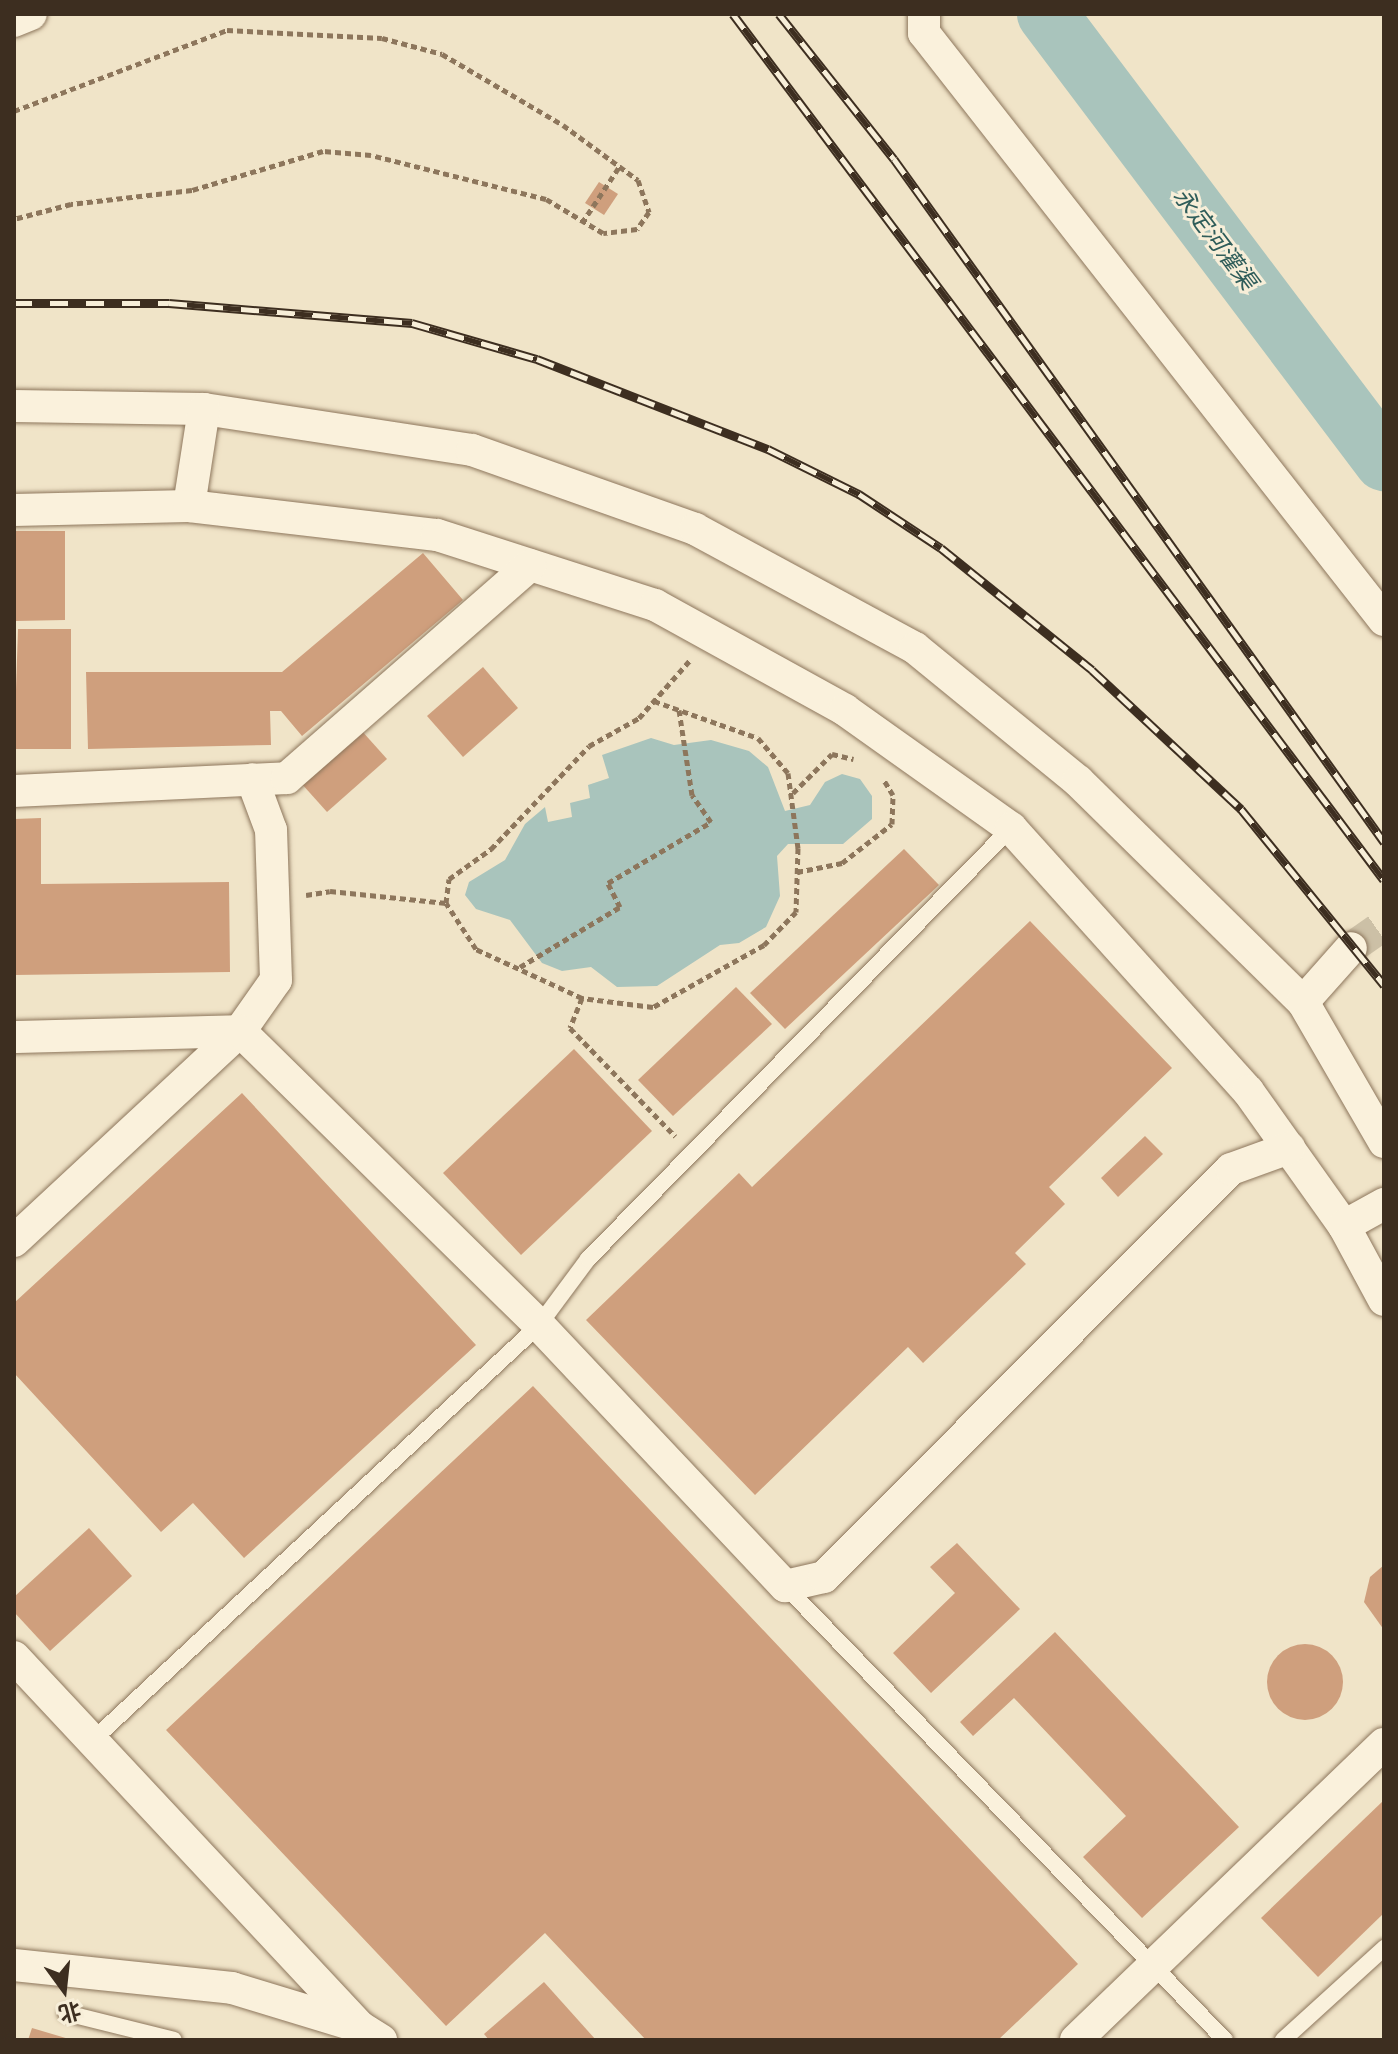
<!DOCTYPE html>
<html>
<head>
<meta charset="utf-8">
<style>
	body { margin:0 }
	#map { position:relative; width:1398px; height:2054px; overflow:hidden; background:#f0e4c8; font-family:"Playfair Display","Noto Sans SC",serif }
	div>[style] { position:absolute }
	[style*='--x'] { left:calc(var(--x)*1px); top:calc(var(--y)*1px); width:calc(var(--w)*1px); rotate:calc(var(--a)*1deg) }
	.water>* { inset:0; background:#a9c4bc }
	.river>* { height:60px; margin:-30px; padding:0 30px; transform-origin:30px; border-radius:30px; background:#a9c4bc }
	.building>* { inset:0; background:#cf9f7d }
	.round { border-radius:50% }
	.minor-tunnel>* { height:32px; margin-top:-16px; transform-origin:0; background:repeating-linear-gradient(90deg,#ccc0a6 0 32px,transparent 0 48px) }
	.path>* { height:5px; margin-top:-2.5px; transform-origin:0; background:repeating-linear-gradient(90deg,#8d765c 0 6px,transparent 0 10px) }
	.roads { filter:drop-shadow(0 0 2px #8d765c) drop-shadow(0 0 2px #8d765c) }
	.service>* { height:16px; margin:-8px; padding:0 8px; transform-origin:8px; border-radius:8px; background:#faf1dc }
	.minor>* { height:32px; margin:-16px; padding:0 16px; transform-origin:16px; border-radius:16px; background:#faf1dc }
	.rail>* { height:9px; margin-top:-4.5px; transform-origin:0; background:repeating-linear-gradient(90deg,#f7eed8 0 18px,#3d2e20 0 36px); box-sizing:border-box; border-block:2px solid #3d2e20 }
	span { translate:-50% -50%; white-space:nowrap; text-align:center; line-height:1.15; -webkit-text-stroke:6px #f7eed8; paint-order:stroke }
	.water-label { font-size:24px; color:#2f5d5a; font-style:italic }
	.frame { position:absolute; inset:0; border:16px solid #3d2e20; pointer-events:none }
	.north { position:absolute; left:24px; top:1950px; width:80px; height:80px; -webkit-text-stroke:6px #f7eed8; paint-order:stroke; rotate:165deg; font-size:22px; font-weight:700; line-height:32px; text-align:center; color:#3d2e20 }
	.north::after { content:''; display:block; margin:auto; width:28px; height:36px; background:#3d2e20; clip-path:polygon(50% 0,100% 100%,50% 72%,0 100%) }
</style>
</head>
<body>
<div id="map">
	<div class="water">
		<div style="clip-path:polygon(651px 738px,674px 745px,711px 740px,749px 751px,768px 767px,785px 811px,810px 805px,825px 782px,842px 774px,860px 779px,872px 796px,872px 819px,843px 844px,788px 844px,777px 856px,780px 896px,766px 927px,739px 943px,720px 945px,657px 986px,617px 987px,591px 967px,562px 971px,542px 963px,510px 920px,476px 909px,465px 895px,469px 882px,505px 860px,525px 824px,545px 807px,548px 822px,572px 817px,570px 803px,590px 798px,588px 785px,609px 778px,602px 755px)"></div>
	</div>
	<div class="river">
		<div style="--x:1047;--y:14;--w:560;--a:52.99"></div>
	</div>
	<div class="building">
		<div style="clip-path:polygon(599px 182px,618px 194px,604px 215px,585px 203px)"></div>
		<div style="clip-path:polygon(16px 531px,65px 531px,65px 620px,16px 621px)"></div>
		<div style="clip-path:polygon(423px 553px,463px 600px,302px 736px,281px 711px,270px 711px,271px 745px,88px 749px,86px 672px,282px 672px)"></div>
		<div style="clip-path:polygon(18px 629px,71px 629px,71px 749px,14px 749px)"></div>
		<div style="clip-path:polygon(483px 667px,518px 708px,463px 757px,427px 716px)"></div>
		<div style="clip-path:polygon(361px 730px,387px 759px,327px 812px,301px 783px)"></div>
		<div style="clip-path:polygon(41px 818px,41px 884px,229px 882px,230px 972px,14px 975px,14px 819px)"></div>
		<div style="clip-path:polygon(904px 849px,939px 885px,785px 1029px,750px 993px)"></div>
		<div style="clip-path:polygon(1030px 921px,1172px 1068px,1049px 1187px,1065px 1204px,1015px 1253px,1026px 1264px,923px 1363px,908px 1347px,755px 1495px,586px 1320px,739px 1173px,752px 1187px)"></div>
		<div style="clip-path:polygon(736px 987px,772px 1024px,673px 1116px,638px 1080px)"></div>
		<div style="clip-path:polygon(574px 1049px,652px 1131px,521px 1255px,443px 1173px)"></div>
		<div style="clip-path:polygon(242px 1093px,476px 1345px,244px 1558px,193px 1503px,161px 1532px,14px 1373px,14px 1303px)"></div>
		<div style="clip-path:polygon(1145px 1136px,1163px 1154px,1118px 1197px,1101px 1178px)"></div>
		<div style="clip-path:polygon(533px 1386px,1078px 1964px,998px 2040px,646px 2040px,545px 1933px,446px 2026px,166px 1730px)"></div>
		<div style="clip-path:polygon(89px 1528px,132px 1576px,50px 1651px,14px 1612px,14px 1597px)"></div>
		<div style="clip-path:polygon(957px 1543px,1020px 1609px,931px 1693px,893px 1653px,955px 1593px,930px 1567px)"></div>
		<div style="clip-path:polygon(1384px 1565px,1384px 1630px,1364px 1602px,1370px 1577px)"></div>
		<div style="clip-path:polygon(1055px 1632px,1239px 1827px,1142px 1918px,1083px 1857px,1126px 1816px,1014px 1698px,973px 1736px,960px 1722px)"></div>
		<div class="round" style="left:1267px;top:1644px;width:76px;height:76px"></div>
		<div style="clip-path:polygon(1384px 1800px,1384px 1913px,1318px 1977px,1261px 1918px)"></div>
		<div style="clip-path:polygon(544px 1982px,596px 2040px,489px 2040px,484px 2034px)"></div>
		<div style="clip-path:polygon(32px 2028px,69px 2039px,69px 2040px,28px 2040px)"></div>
	</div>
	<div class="minor-tunnel">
		<div style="--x:1351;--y:948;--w:40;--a:-34.9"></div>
	</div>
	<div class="path">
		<div style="--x:14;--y:111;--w:228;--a:-20.8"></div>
		<div style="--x:227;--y:30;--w:155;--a:3"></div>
		<div style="--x:382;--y:38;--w:62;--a:14.9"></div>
		<div style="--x:442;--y:54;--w:140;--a:30.4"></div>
		<div style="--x:563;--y:125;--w:93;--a:36.3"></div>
		<div style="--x:638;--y:180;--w:34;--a:71"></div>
		<div style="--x:649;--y:212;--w:21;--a:125"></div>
		<div style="--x:637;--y:229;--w:34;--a:173"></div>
		<div style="--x:603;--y:233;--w:66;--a:-149.2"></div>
		<div style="--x:546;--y:199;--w:180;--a:-165.9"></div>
		<div style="--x:371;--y:155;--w:48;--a:-175.2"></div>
		<div style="--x:323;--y:151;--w:137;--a:163.4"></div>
		<div style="--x:192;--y:190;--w:122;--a:173.4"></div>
		<div style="--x:71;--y:204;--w:59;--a:165.3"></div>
		<div style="--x:582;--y:223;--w:67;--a:-56.5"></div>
		<div style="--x:654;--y:701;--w:110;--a:19.6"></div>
		<div style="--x:758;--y:738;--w:46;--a:49.4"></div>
		<div style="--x:788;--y:773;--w:76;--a:82.4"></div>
		<div style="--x:798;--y:848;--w:64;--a:91.8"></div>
		<div style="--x:796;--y:912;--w:46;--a:134.1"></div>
		<div style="--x:764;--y:945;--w:127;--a:150.8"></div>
		<div style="--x:653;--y:1007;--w:72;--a:-172.8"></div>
		<div style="--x:582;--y:998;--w:117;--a:-155.2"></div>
		<div style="--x:476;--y:949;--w:55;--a:-123.1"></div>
		<div style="--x:446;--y:903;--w:24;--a:-83"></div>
		<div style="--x:449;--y:879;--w:52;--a:-35.5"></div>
		<div style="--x:491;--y:849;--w:142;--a:-46.4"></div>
		<div style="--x:589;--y:746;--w:57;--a:-29.2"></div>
		<div style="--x:639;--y:718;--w:79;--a:-48.6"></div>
		<div style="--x:793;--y:793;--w:55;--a:-45"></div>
		<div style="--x:832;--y:754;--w:22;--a:13"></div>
		<div style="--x:797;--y:872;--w:46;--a:-11.3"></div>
		<div style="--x:842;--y:863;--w:63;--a:-38"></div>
		<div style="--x:892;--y:824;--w:29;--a:-88"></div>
		<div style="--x:893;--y:795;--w:17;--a:-121"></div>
		<div style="--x:306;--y:895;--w:24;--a:-9"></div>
		<div style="--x:330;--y:891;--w:117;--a:5.9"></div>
		<div style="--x:520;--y:967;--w:117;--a:-31"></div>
		<div style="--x:620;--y:907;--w:27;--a:-117"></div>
		<div style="--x:608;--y:883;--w:120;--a:-30.6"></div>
		<div style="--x:711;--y:822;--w:33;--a:-125"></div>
		<div style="--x:692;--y:795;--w:86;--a:-98.7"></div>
		<div style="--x:582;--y:998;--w:32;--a:112"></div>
		<div style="--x:570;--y:1028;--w:151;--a:45.8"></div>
	</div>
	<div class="roads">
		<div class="service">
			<div style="--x:785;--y:1586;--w:632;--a:45.9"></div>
			<div style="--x:94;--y:1739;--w:608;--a:-42.93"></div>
			<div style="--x:539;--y:1325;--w:82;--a:-53.4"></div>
			<div style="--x:588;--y:1259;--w:604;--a:-45.54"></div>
			<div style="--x:66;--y:2013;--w:111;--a:14"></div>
			<div style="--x:1283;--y:2040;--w:137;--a:-42.3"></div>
		</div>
		<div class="minor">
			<div style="--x:924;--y:14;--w:19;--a:90"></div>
			<div style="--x:924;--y:33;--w:746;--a:51.92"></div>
			<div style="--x:14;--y:21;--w:18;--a:-22"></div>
			<div style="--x:14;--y:406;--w:190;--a:0.9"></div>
			<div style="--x:204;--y:409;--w:271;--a:8.7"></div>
			<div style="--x:472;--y:450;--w:237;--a:19.5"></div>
			<div style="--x:695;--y:529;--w:250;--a:28.4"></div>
			<div style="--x:915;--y:648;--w:210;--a:39.2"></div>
			<div style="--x:1078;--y:781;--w:315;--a:44.5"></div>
			<div style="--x:1303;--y:1002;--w:162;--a:59.9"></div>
			<div style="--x:189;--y:506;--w:98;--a:-81.2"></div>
			<div style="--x:14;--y:510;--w:175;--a:-1.3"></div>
			<div style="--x:189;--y:506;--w:250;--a:6.7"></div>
			<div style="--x:437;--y:535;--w:229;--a:17.8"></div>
			<div style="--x:655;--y:605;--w:217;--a:28.9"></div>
			<div style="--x:845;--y:710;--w:204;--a:35.4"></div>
			<div style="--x:1011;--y:828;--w:354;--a:48"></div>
			<div style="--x:1248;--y:1091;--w:166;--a:54.6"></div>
			<div style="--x:1344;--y:1226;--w:84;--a:61.6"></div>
			<div style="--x:14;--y:791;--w:273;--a:-2.7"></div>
			<div style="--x:287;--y:778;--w:323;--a:-41.2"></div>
			<div style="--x:1303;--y:1002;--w:72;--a:-48.4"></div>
			<div style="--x:14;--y:1037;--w:226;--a:-1.5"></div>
			<div style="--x:240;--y:1031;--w:62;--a:-54.8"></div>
			<div style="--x:276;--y:980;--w:150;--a:-91.9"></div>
			<div style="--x:271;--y:830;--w:54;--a:-110.4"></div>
			<div style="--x:1344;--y:1226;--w:46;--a:-28.8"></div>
			<div style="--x:14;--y:1241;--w:309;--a:-42.9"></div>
			<div style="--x:240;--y:1031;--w:419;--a:44.5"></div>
			<div style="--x:539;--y:1325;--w:359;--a:46.7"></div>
			<div style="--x:785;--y:1586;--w:40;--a:-13"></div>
			<div style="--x:824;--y:1577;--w:576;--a:-45.07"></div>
			<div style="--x:1231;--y:1169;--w:62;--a:-19.9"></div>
			<div style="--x:14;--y:1657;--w:507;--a:46.92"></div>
			<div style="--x:14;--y:1965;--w:219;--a:6"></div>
			<div style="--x:232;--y:1988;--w:134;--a:16.9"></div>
			<div style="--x:360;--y:2027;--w:25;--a:32"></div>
			<div style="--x:1076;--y:2040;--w:427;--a:-43.9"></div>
		</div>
	</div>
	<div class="rail">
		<div style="--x:733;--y:14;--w:1083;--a:53.07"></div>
		<div style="--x:779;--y:14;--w:185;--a:51.6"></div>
		<div style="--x:894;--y:159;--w:841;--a:54.34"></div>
		<div style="--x:14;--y:303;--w:155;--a:0"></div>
		<div style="--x:169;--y:303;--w:244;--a:4.7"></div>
		<div style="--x:412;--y:323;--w:130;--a:16.1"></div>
		<div style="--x:537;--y:359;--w:248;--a:21.3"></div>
		<div style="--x:768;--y:449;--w:102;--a:26.3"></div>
		<div style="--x:859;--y:494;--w:98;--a:33.4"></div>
		<div style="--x:941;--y:548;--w:194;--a:38.9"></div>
		<div style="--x:1092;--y:670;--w:204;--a:43"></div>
		<div style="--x:1241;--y:809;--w:227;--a:50.9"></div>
	</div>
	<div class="water-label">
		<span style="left:1216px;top:238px;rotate:53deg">永定河灌渠</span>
	</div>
	<div class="frame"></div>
	<div class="north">北</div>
</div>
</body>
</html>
